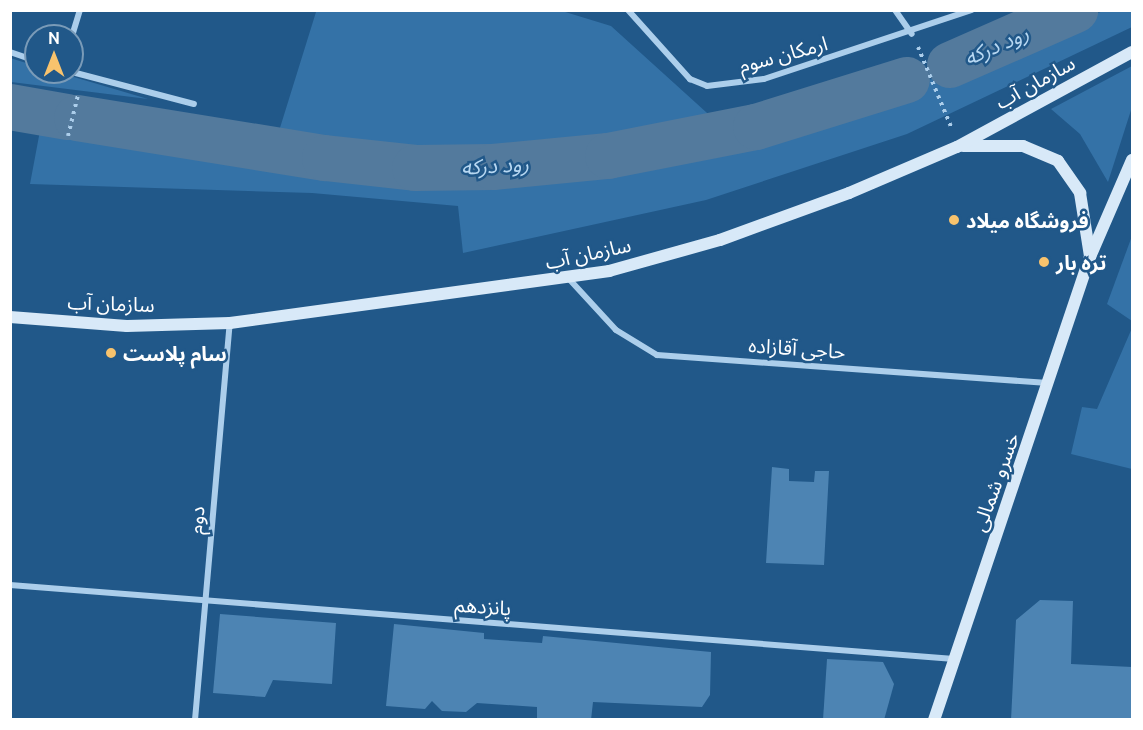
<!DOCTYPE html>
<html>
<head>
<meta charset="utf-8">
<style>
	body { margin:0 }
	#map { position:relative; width:1143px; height:730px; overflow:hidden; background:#215889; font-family:Ubuntu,"Noto Sans Arabic",sans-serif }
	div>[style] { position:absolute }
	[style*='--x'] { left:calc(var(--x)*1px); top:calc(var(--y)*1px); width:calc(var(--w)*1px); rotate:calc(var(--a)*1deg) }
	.green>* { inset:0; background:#3472a7 }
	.river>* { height:46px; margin:-23px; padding:0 23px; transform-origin:23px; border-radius:23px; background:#537a9d }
	.building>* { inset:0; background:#4d84b3 }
	.path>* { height:4px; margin-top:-2px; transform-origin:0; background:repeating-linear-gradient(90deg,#acceeb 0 3px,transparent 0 7.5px) }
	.street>* { height:6px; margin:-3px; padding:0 3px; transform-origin:3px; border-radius:3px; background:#acceeb }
	.secondary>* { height:12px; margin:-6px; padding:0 6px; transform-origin:6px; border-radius:6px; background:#d8e9f8 }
	.dots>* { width:16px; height:16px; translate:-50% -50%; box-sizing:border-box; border:3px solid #215889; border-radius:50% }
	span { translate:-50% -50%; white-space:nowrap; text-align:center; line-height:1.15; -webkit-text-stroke:5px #215889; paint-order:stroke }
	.street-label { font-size:20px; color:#fff }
	.poi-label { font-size:20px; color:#fff; font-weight:700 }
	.left { translate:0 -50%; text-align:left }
	.water-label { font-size:21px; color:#b8d8f2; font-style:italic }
	.frame { position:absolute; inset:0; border:12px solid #fff; pointer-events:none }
	.north { position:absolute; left:24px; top:24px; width:60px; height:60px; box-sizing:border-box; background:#215889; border:2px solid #7a9bb8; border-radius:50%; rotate:0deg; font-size:16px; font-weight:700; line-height:24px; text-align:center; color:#fff }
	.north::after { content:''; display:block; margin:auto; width:21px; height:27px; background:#f8c36d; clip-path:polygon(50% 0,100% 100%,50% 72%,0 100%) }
</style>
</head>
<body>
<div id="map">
	<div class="green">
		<div style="clip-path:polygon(312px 11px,562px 11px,611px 26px,717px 122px,581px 148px,420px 155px,279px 131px,316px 12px)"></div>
		<div style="clip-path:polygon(1103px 11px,1132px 11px,1132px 27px,907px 134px,706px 200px,463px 253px,458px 206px,312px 193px,30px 184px,42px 120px,402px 175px,627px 165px,833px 118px)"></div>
		<div style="clip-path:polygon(10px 58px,36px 66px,36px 72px,57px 72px,148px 99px,11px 82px)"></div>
		<div style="clip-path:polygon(1132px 66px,1132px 107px,1108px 182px,1080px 134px,1051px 109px)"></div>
		<div style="clip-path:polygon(1132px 236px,1132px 321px,1107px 304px)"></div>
		<div style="clip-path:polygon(1132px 328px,1132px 469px,1071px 454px,1082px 407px,1097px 409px)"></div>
	</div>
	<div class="river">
		<div style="--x:950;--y:65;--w:137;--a:-23.7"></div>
		<div style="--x:10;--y:107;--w:59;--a:9.8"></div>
		<div style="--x:77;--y:118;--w:251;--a:9.2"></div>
		<div style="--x:325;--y:158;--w:91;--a:6.3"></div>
		<div style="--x:415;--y:168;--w:78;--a:-0.7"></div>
		<div style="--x:493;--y:167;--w:116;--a:-5.5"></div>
		<div style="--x:608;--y:156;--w:151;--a:-11.1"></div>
		<div style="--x:756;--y:127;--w:158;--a:-17.3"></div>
	</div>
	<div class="building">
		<div style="clip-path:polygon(772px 467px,789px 469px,789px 481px,814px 482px,815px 471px,829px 471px,824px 565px,766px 563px)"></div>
		<div style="clip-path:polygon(1040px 600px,1073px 601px,1071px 664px,1132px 667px,1132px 720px,1011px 720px,1016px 620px)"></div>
		<div style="clip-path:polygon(220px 614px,336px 623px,332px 684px,273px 680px,265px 697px,213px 693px)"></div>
		<div style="clip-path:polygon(394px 624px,484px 633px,484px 639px,542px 643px,543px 636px,711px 652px,710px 695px,702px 707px,593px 702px,591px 720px,537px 719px,537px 707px,477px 703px,466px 712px,442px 711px,432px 701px,425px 709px,386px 706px)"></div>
		<div style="clip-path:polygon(827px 659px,883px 662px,894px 684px,884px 720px,823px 720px)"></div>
	</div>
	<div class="path">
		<div style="--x:918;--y:47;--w:89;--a:67.5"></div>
		<div style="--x:68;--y:136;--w:42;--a:-76.3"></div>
	</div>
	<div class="street">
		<div style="--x:628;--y:10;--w:93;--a:48.1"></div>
		<div style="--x:690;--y:79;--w:18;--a:22"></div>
		<div style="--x:707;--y:86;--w:57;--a:-7"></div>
		<div style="--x:764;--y:79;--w:219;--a:-18.4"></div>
		<div style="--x:895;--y:10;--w:29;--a:55"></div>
		<div style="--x:72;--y:36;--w:27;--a:-73"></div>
		<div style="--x:10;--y:52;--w:28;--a:19"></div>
		<div style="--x:72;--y:72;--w:126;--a:14.7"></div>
		<div style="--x:570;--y:280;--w:68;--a:47.4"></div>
		<div style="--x:616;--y:330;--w:48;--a:31.4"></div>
		<div style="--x:657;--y:355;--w:392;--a:4.1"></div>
		<div style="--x:10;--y:585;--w:947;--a:4.48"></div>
		<div style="--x:195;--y:720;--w:399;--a:-85"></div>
	</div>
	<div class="secondary">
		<div style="--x:963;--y:146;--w:60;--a:0"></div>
		<div style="--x:1023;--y:146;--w:38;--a:23"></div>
		<div style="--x:1058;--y:161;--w:39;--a:55"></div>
		<div style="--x:1080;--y:193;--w:64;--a:81"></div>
		<div style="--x:10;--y:317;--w:117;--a:4.4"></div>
		<div style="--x:127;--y:326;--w:103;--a:-1.7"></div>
		<div style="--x:230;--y:323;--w:383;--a:-7.8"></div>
		<div style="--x:609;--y:271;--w:115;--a:-15.6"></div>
		<div style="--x:720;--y:240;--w:137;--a:-20"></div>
		<div style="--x:849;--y:193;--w:117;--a:-23.1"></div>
		<div style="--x:957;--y:147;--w:199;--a:-28.5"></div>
		<div style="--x:934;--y:720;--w:489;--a:-71.4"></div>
		<div style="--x:1090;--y:257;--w:106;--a:-66.6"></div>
	</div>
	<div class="dots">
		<div style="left:954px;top:220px;background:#f8c36d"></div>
		<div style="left:1044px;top:262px;background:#f8c36d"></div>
		<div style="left:111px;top:353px;background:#f8c36d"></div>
	</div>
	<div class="street-label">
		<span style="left:783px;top:54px;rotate:-15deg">ارمکان سوم</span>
		<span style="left:1035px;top:82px;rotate:-29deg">سازمان آب</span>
		<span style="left:588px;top:253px;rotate:-12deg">سازمان آب</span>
		<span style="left:111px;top:303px;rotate:2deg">سازمان آب</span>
		<span style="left:797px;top:348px;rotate:4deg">حاجی آقازاده</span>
		<span style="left:995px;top:482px;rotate:-70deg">خسرو شمالی</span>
		<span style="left:196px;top:520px;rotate:-85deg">دوم</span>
		<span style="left:483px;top:606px;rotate:4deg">پانزدهم</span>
	</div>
	<div class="poi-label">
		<span class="left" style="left:966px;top:220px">فروشگاه میلاد</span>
		<span class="left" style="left:1056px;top:262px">تره بار</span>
		<span class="left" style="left:123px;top:353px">سام پلاست</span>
	</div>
	<div class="water-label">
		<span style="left:996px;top:45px;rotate:-24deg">رود درکه</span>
		<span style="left:495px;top:165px;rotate:-3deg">رود درکه</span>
	</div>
	<div class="frame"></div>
	<div class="north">N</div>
</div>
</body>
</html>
